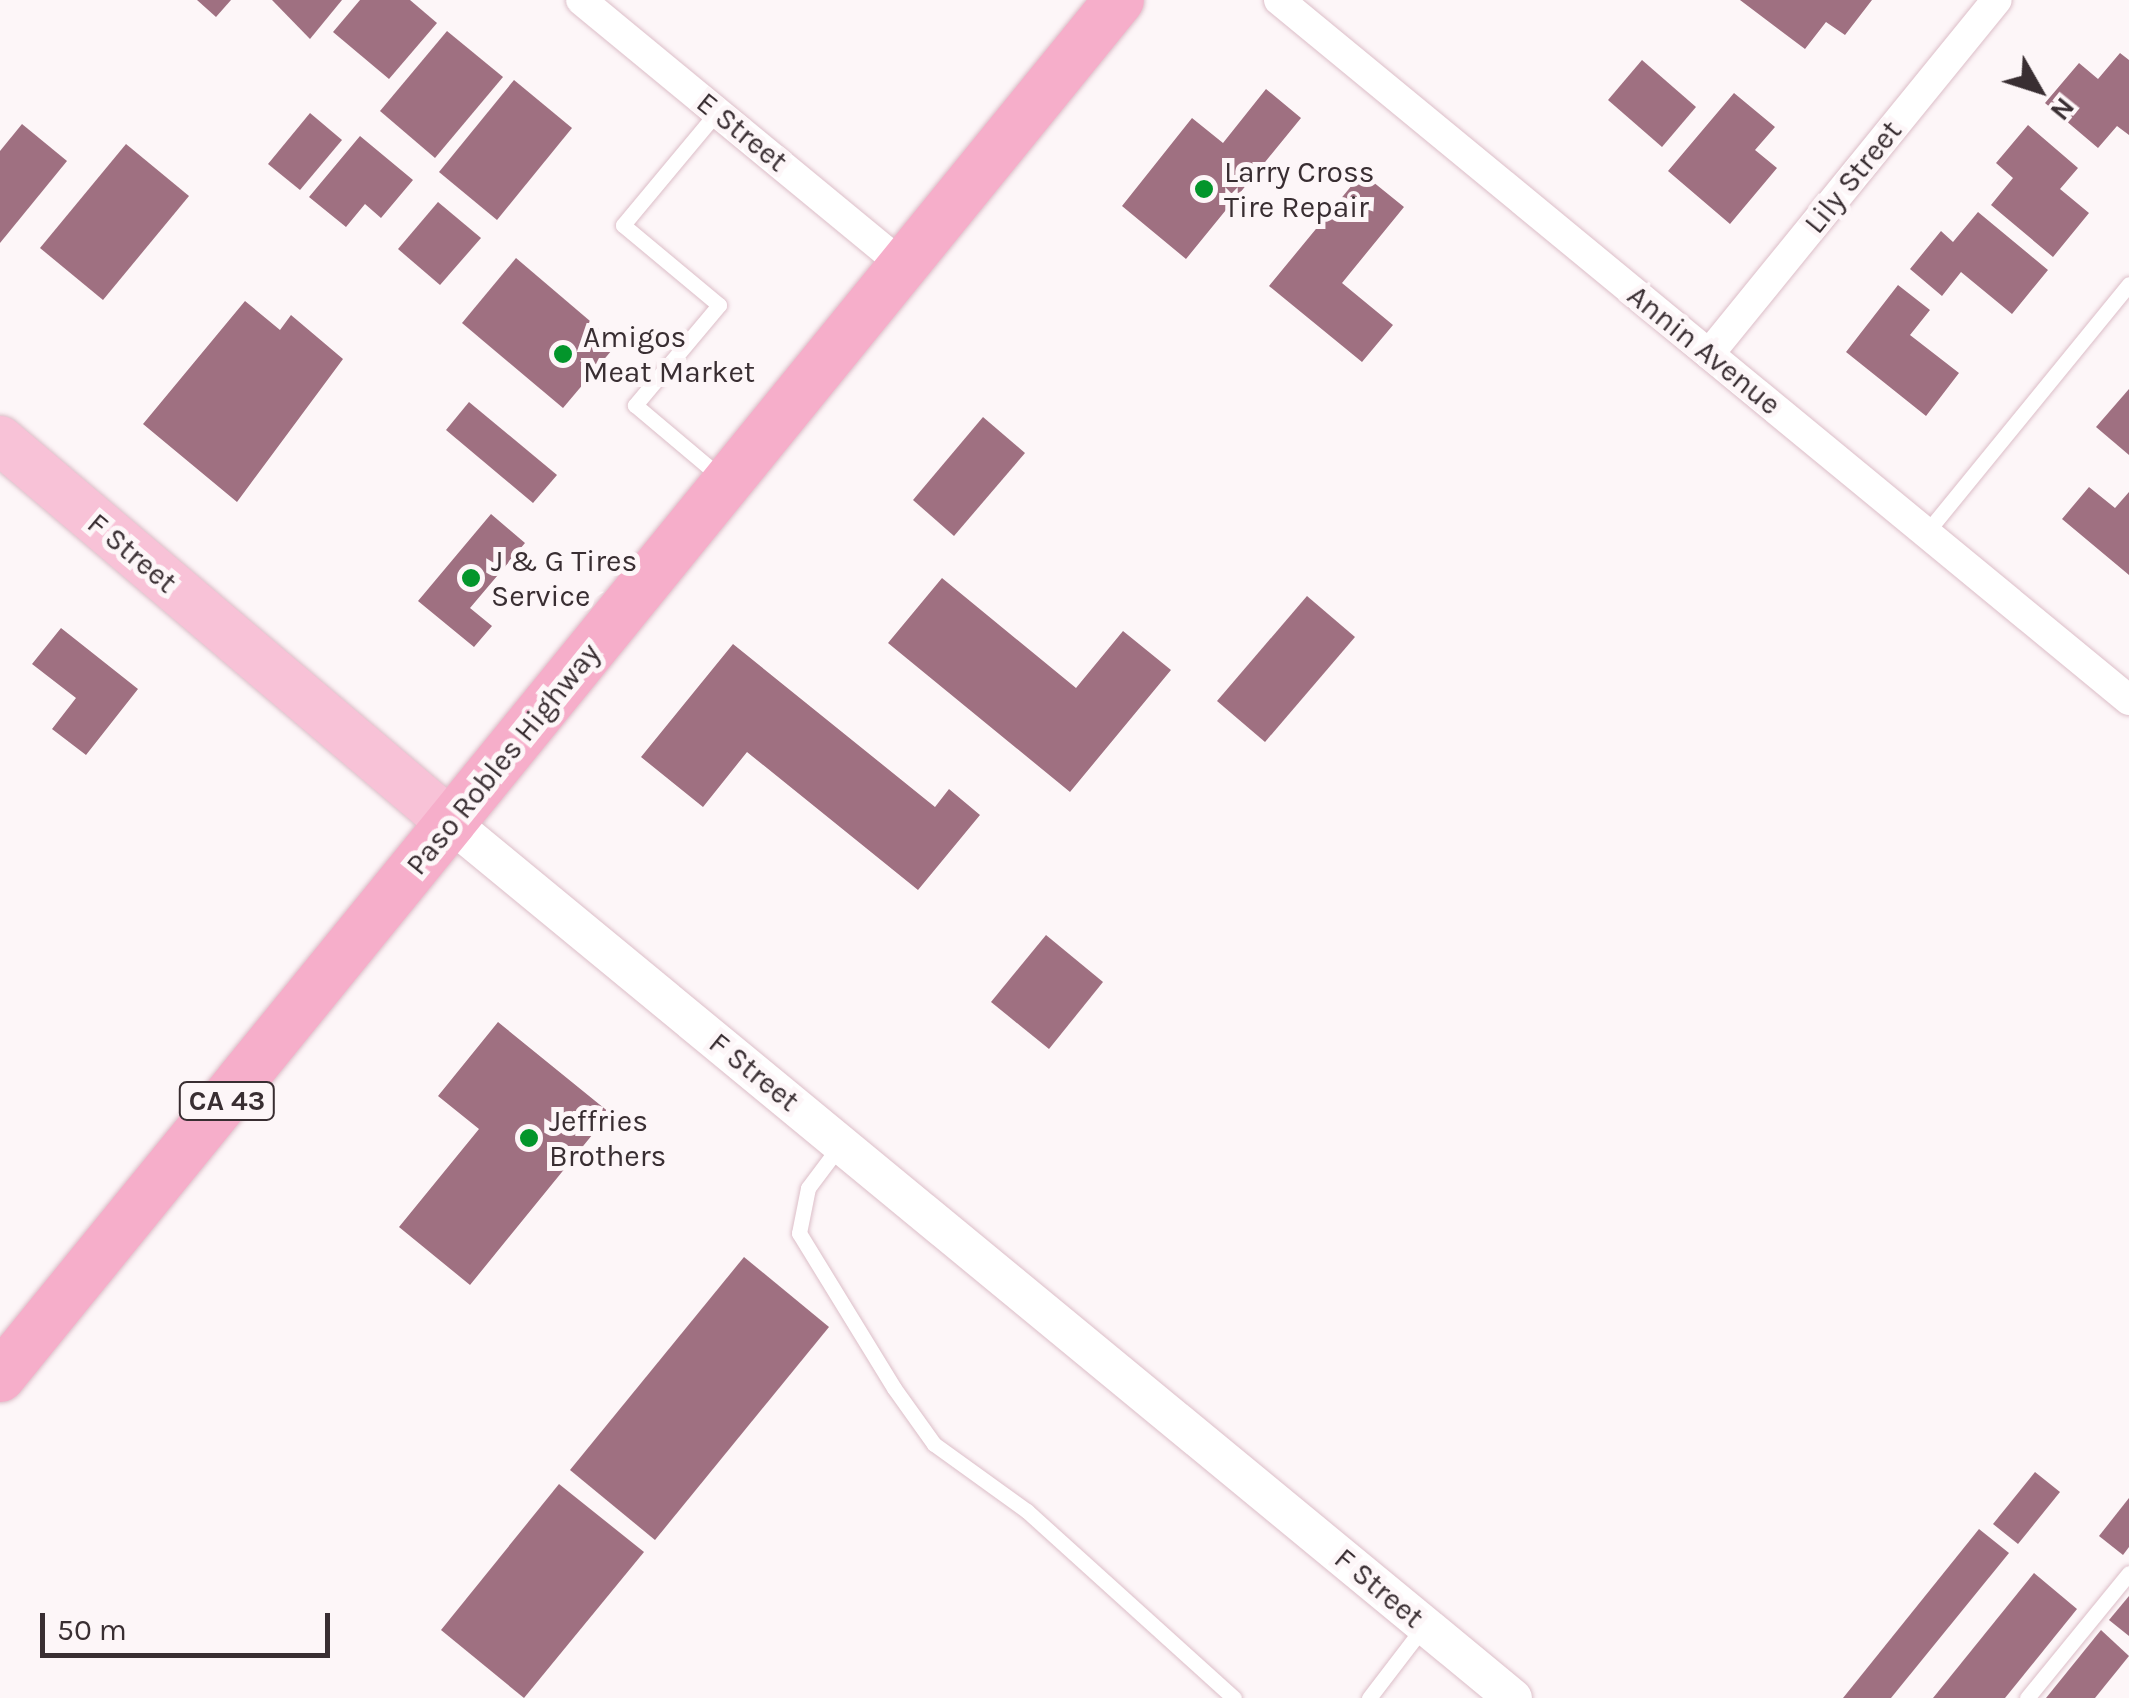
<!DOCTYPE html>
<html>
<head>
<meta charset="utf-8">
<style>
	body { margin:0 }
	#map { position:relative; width:2129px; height:1698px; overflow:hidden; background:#fdf6f8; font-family:Karla,sans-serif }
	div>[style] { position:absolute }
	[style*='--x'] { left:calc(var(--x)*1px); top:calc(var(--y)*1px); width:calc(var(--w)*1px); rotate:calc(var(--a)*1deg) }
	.building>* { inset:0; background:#9f7081 }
	.roads { filter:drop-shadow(0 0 2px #dcbec8) drop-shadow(0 0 2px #dcbec8) }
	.service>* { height:15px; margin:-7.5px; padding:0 7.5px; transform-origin:7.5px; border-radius:7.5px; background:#fff }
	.minor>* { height:30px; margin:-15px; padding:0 15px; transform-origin:15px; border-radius:15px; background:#fff }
	.tertiary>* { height:38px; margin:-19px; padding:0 19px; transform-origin:19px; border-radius:19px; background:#fff }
	.primary>* { height:48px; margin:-24px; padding:0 24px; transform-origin:24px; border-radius:24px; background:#f8c2d7 }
	.trunk>* { height:50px; margin:-25px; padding:0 25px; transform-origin:25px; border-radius:25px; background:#f6aeca }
	.dots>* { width:28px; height:28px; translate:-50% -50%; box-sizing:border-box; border:5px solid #fdf6f8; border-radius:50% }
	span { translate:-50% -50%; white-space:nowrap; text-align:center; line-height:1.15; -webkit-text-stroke:10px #fdf6f8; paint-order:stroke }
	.shield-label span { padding:2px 8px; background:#fdf6f8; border:2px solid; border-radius:8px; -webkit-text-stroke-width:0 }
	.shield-label { font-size:28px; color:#392e32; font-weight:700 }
	.street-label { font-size:30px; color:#392e32 }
	.poi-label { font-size:30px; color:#392e32 }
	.left { translate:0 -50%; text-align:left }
	.north { position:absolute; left:1989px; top:40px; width:100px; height:100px; -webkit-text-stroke:8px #fdf6f8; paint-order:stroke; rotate:129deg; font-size:28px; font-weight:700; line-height:40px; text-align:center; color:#392e32 }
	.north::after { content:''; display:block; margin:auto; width:35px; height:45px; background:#392e32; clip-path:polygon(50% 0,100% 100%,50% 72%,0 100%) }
	.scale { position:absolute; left:40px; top:1613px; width:290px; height:45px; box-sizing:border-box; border:5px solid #392e32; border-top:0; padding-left:12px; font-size:30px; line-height:35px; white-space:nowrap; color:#392e32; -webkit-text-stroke:8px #fdf6f8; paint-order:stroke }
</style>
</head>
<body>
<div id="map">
	<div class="building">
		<div style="clip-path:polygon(197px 0,231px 0,216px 17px)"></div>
		<div style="clip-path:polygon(272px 0,342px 0,310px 39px)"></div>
		<div style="clip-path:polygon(360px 0,410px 0,437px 23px,389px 79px,333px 32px)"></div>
		<div style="clip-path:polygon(1740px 0,1872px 0,1845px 35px,1826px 22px,1805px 49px)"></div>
		<div style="clip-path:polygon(447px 31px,503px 77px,435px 158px,380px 111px)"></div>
		<div style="clip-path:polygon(2120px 53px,2129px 60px,2129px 135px,2117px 126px,2098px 148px,2045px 103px,2079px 63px,2098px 79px)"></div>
		<div style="clip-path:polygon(1642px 60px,1696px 107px,1662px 147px,1608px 100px)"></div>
		<div style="clip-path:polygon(514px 80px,572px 128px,497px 220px,439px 172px)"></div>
		<div style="clip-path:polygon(1266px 89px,1301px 118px,1186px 259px,1122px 206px,1192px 118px,1223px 143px)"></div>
		<div style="clip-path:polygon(1734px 93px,1775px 127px,1755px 150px,1777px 168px,1730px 224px,1668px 171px)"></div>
		<div style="clip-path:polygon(310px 113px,342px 140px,300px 190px,268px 164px)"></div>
		<div style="clip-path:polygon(22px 124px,67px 161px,0 243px,0 151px)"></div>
		<div style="clip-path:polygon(2028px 125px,2078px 168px,2060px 189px,2089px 213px,2053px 257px,1991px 205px,2013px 178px,1996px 163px)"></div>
		<div style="clip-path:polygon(360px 136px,413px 180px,381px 218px,365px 204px,346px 227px,309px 197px)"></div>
		<div style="clip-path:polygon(126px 144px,189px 196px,103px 300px,40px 248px)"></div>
		<div style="clip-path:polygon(1362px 173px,1404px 207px,1342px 283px,1393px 325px,1362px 362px,1269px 286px)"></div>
		<div style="clip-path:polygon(438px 202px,481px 238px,440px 285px,398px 249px)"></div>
		<div style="clip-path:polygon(1978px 212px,2048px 270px,2012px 314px,1961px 272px,1942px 296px,1910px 269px,1941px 231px,1953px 242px)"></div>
		<div style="clip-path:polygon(516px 258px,617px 344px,563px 408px,462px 323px)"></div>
		<div style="clip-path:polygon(1898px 285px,1930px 310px,1910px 335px,1959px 373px,1926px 416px,1846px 352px)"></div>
		<div style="clip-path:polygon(245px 301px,280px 330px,291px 315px,343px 359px,237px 502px,143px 424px)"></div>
		<div style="clip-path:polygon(2129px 389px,2129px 455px,2096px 427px)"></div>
		<div style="clip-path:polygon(469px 402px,557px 475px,533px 503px,446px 430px)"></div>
		<div style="clip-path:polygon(983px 417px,1025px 453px,954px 536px,913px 500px)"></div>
		<div style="clip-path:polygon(2089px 487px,2115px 508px,2129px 492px,2129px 575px,2062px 519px)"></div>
		<div style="clip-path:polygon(491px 514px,525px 543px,470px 608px,492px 626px,474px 647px,418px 601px)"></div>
		<div style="clip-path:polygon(942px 578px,1076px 688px,1123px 631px,1171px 670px,1070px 792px,888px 643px)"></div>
		<div style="clip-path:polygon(1307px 596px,1355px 637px,1265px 742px,1217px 701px)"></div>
		<div style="clip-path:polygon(61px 628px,138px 689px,86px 755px,52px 729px,76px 698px,32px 664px)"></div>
		<div style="clip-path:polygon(733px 644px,935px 807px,949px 789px,980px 815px,918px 890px,747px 752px,703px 807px,641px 757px)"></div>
		<div style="clip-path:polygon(1046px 935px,1103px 982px,1049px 1049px,991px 1002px)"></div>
		<div style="clip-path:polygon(498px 1022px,610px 1113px,470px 1285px,399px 1227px,479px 1129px,438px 1096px)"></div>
		<div style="clip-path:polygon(744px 1257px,829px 1327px,655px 1540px,570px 1470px)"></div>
		<div style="clip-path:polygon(2035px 1472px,2060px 1492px,2018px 1544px,1993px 1524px)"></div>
		<div style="clip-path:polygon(559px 1484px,644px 1552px,524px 1698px,441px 1630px)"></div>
		<div style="clip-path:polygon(2129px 1498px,2129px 1547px,2123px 1555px,2099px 1536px)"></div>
		<div style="clip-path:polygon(1979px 1529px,2009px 1553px,1891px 1698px,1843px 1698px)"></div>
		<div style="clip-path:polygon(2034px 1573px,2077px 1609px,2005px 1698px,1933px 1698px)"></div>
		<div style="clip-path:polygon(2129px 1596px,2129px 1636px,2109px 1620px)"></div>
		<div style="clip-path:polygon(2101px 1630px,2129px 1656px,2095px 1698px,2046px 1698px)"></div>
	</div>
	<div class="roads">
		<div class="service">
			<div style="--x:717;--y:112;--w:147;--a:129.8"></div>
			<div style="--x:623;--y:225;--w:125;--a:39.8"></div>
			<div style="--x:719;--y:305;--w:131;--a:130"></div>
			<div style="--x:635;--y:405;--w:116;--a:40.1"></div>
			<div style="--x:1926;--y:533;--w:321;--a:-50.8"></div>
			<div style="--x:841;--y:1144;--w:55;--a:126.9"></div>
			<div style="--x:808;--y:1188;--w:46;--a:101.3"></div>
			<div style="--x:799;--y:1233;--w:182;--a:58.5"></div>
			<div style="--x:894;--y:1388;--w:69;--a:54.5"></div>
			<div style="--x:934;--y:1444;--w:115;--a:35.8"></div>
			<div style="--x:1027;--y:1511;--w:279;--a:42.1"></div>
			<div style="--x:1369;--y:1698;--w:91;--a:-52.6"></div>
			<div style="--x:2027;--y:1698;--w:161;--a:-50.8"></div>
		</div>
		<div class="minor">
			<div style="--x:581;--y:0;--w:417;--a:39.5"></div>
			<div style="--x:1279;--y:0;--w:1101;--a:39.47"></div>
			<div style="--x:1709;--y:354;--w:456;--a:-50.9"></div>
		</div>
		<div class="tertiary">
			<div style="--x:451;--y:823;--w:1376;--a:39.49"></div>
		</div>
		<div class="primary">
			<div style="--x:0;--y:440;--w:592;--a:40.34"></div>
		</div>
		<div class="trunk">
			<div style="--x:0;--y:1377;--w:1774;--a:-50.9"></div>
		</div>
	</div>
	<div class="dots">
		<div style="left:1204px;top:189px;background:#03952b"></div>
		<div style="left:563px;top:354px;background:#03952b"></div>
		<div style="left:471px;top:578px;background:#03952b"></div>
		<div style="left:529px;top:1138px;background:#03952b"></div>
	</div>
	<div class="shield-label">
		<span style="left:227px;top:1101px">CA 43</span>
	</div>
	<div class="street-label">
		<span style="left:742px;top:132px;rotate:39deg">E Street</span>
		<span style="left:1853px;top:177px;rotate:-51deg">Lily Street</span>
		<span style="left:1704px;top:350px;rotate:39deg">Annin Avenue</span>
		<span style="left:132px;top:553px;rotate:40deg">F Street</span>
		<span style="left:503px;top:759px;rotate:-51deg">Paso Robles Highway</span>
		<span style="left:754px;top:1072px;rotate:39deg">F Street</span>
		<span style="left:1379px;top:1588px;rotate:40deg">F Street</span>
	</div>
	<div class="poi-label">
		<span class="left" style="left:1224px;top:189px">Larry Cross<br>Tire Repair</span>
		<span class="left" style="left:583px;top:354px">Amigos<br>Meat Market</span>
		<span class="left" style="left:491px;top:578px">J &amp; G Tires<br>Service</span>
		<span class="left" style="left:549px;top:1138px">Jeffries<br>Brothers</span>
	</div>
	<div class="north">N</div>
	<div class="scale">50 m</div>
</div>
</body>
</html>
